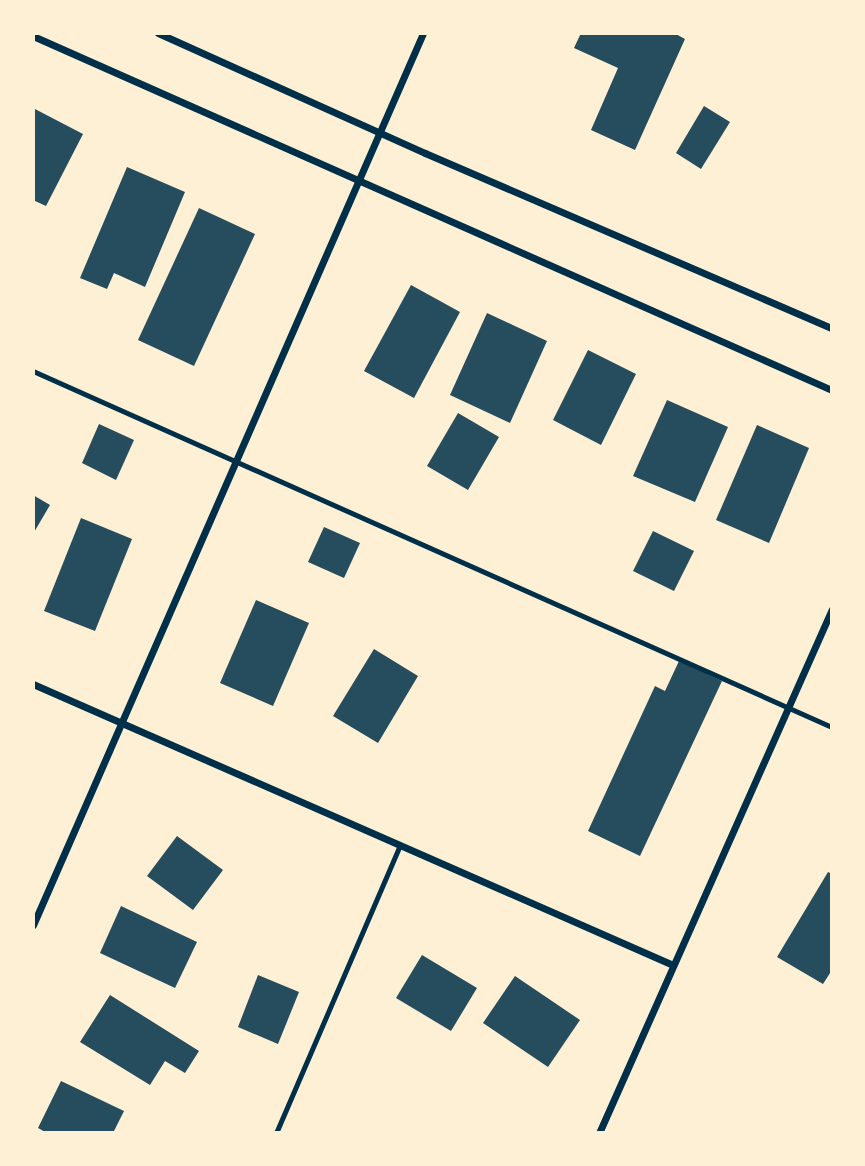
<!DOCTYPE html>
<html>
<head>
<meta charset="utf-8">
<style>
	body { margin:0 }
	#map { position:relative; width:865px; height:1166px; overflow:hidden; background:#fdf0d5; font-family:"Titillium Web",sans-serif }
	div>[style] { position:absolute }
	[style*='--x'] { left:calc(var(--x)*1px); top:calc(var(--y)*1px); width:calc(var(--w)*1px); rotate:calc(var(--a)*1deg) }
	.building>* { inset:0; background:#264d5e }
	.service>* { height:5px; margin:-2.5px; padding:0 2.5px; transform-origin:2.5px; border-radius:2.5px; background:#003049 }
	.minor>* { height:7px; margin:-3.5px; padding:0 3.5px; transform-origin:3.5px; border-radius:3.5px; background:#003049 }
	span { translate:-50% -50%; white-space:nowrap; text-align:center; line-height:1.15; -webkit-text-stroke:5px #fdf0d5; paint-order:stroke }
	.frame { position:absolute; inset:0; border:35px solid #fdf0d5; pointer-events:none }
</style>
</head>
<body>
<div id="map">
	<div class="building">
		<div style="clip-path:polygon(581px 33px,674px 33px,685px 39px,635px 150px,591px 130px,618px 68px,574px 48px)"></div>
		<div style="clip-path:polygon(704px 106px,730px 122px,701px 169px,676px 153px)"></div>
		<div style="clip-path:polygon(33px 108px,83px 134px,46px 206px,33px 200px)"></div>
		<div style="clip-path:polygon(127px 167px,185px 192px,145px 287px,114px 273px,107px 289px,80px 278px)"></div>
		<div style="clip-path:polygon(199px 208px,255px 234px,194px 366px,138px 340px)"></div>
		<div style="clip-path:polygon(411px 285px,460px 312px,414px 398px,364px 371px)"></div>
		<div style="clip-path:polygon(487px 313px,547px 341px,510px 423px,450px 395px)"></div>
		<div style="clip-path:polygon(588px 350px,636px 374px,601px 445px,553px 420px)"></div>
		<div style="clip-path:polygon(667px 400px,728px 427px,695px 502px,633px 476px)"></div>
		<div style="clip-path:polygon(458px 413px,499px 437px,468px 490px,427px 466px)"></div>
		<div style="clip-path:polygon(99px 424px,134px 440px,116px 480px,82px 463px)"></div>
		<div style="clip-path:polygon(757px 425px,809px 448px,769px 543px,716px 520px)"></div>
		<div style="clip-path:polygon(33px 495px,50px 505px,33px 534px)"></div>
		<div style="clip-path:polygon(81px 518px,132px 539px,95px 631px,44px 611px)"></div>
		<div style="clip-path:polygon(324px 527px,360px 543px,344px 578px,308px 562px)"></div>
		<div style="clip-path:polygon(653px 531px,694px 551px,674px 591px,633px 571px)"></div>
		<div style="clip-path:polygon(256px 600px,309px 623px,273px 706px,220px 683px)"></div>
		<div style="clip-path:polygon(374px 649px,418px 676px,378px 743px,333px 716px)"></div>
		<div style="clip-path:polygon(679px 661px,722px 681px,640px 856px,588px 831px,655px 686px,665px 691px)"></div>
		<div style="clip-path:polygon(177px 836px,223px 870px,193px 910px,147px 876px)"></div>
		<div style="clip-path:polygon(828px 872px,832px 874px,832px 970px,823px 984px,777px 957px)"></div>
		<div style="clip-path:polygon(121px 906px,197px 942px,175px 988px,100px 953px)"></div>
		<div style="clip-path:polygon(422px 955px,477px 988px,451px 1031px,396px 998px)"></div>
		<div style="clip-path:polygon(258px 975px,299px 992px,278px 1044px,238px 1027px)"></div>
		<div style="clip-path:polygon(515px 976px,580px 1020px,548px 1067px,483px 1023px)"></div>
		<div style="clip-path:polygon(110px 995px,199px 1051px,185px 1073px,165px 1061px,150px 1085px,80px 1042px)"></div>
		<div style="clip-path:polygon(61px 1081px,124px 1111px,113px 1133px,47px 1133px,38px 1128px)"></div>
	</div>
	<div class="service">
		<div style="--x:33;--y:371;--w:875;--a:24.02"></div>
		<div style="--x:276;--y:1133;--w:314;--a:-66.7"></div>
	</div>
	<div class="minor">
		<div style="--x:158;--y:33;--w:293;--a:24.2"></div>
		<div style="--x:425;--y:153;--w:443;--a:23.3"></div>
		<div style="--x:33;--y:36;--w:874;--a:23.9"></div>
		<div style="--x:33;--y:684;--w:699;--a:23.7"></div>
		<div style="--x:33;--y:925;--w:974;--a:-66.38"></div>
		<div style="--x:599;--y:1133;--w:573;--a:-66.03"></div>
	</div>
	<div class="frame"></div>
</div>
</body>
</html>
